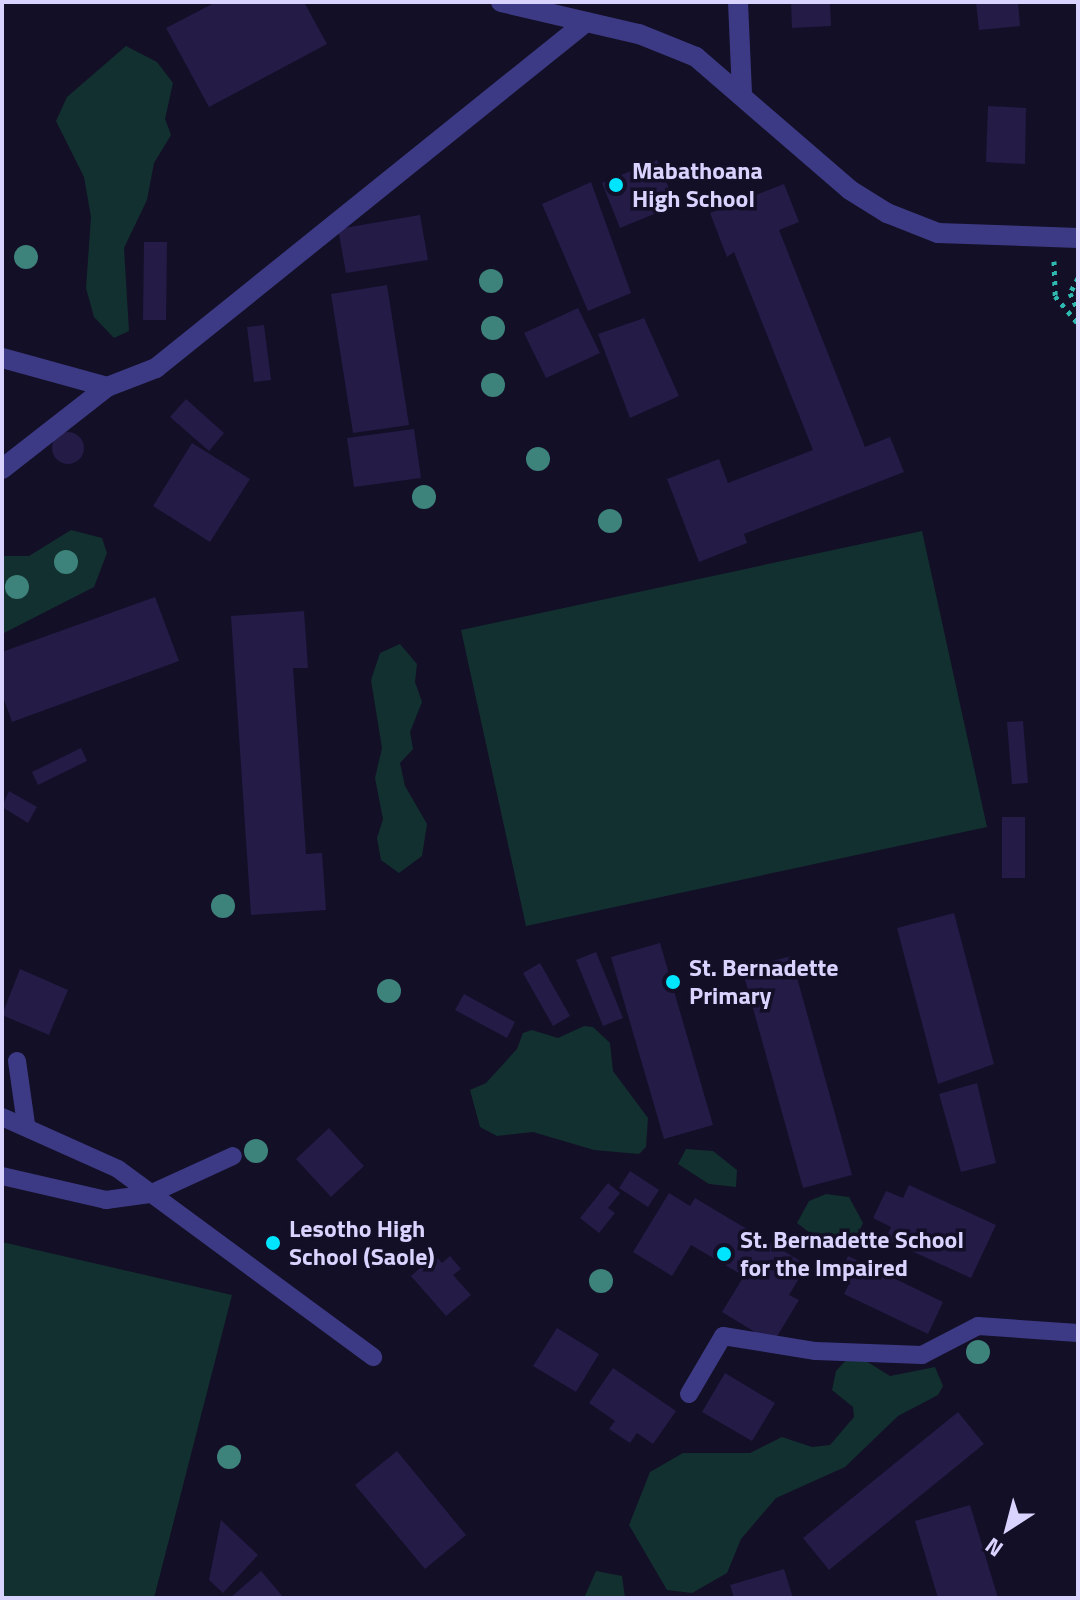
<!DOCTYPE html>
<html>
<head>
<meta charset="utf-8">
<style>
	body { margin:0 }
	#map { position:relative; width:1080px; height:1600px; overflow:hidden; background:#130f26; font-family:"Titillium Web",sans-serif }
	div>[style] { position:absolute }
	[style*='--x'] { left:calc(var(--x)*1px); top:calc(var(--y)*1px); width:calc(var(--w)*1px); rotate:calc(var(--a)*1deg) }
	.green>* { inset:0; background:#12302f }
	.building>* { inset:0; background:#241b47 }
	.round { border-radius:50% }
	.path>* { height:5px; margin-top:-2.5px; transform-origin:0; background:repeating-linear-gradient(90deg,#2fb8b0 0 4px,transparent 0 10px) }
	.service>* { height:18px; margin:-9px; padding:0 9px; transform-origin:9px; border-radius:9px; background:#3d3a85 }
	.minor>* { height:20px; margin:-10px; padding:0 10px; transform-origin:10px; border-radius:10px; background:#3d3a85 }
	.trees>* { width:24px; height:24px; margin:-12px; border-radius:50%; background:#3d827b }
	.dots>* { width:22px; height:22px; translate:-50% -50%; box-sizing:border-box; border:4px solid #130f26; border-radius:50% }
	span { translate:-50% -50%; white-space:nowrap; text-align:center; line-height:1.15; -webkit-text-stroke:7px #130f26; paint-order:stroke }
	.poi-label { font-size:24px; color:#d9d4ff; font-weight:700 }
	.left { translate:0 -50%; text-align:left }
	.frame { position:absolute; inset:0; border:4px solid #d9d4ff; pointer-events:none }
	.north { position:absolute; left:968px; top:1488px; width:80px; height:80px; -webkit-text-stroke:6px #130f26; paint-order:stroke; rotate:216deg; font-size:22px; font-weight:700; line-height:32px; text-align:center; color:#d9d4ff }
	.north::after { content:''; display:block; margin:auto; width:28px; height:36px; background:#d9d4ff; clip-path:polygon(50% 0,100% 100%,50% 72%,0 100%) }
</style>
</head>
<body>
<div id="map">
	<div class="green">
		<div style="clip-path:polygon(126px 46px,157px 62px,173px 83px,165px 119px,171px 135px,154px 163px,147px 200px,124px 248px,129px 331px,114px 338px,94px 317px,86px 288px,91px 217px,84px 177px,56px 121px,67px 97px)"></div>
		<div style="clip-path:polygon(71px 530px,102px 538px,107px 553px,94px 587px,2px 634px,2px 556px,29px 556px)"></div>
		<div style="clip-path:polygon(922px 531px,987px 827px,526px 926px,461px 630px)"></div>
		<div style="clip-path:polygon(400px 644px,417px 664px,415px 682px,422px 702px,410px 732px,413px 749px,400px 763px,405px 786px,427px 824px,422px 856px,399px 873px,381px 860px,377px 838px,383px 819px,375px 778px,382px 748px,371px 680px,380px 653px)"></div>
		<div style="clip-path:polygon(584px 1026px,593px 1027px,610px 1043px,613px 1071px,648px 1118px,646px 1147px,639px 1154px,594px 1150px,533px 1132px,497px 1136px,480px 1127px,470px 1090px,486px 1083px,517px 1049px,523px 1033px,532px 1030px,558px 1038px)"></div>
		<div style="clip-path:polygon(686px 1149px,713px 1151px,737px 1170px,736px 1187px,709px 1184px,678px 1164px)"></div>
		<div style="clip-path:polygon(826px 1194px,849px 1197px,863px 1223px,855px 1240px,819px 1240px,797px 1223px,809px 1201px)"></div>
		<div style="clip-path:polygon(2px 1242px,232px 1295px,154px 1598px,2px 1598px)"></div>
		<div style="clip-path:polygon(848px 1358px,866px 1361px,890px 1376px,935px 1367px,943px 1386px,938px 1395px,898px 1416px,845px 1467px,776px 1498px,741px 1539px,727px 1573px,692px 1593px,667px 1590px,629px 1525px,650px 1472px,683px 1453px,750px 1453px,782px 1437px,812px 1447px,830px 1445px,854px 1417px,853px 1407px,832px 1390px,836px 1371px)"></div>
		<div style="clip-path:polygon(596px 1571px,622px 1576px,625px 1598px,584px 1598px)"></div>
	</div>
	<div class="building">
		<div style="clip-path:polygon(216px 2px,304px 2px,327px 44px,209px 107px,166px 28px)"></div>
		<div style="clip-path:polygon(791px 2px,830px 2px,831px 26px,792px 28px)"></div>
		<div style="clip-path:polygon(976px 2px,1018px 2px,1020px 26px,979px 30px)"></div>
		<div style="clip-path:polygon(988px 106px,1026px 108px,1025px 164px,986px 162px)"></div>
		<div style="clip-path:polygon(657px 160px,676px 205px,620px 228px,602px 183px)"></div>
		<div style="clip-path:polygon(591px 182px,631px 293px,588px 311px,542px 204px)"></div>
		<div style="clip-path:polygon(784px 184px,799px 222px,779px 230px,865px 447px,890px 437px,904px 472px,744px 534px,747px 543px,699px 562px,667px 479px,719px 459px,728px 483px,813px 450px,734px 252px,727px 257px,710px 213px)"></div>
		<div style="clip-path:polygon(420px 215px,428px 260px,346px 273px,338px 229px)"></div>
		<div style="clip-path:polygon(144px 242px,167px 242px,166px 320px,143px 320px)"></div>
		<div style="clip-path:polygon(387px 285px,409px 425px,353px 433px,331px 294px)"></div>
		<div style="clip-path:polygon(578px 308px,600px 353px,546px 378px,524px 333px)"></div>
		<div style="clip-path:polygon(644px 318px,679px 396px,630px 418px,598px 334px)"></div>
		<div style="clip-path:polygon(264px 325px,271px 380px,254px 382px,247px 327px)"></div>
		<div style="clip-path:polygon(186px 399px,224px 433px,209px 451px,170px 417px)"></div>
		<div style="clip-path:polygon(414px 429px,421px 478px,354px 487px,347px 438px)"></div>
		<div class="round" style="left:52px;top:432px;width:32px;height:32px"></div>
		<div style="clip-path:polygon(192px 443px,250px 479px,210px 542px,153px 506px)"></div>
		<div style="clip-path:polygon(155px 597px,179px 661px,12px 722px,2px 694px,2px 652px)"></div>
		<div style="clip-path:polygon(304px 611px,308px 668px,293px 668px,306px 854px,322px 853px,326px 910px,251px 915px,231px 616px)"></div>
		<div style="clip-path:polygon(1023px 721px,1028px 783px,1012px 784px,1007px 722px)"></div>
		<div style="clip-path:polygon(81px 748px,87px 761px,38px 785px,32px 772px)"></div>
		<div style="clip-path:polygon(9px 791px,37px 807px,28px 823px,2px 807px)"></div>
		<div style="clip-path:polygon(1002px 817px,1025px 817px,1025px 878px,1002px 878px)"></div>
		<div style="clip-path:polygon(954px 913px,994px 1064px,938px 1084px,897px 928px)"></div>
		<div style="clip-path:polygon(660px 943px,713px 1125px,664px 1139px,611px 957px)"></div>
		<div style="clip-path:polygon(596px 952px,623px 1018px,603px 1026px,576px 960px)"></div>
		<div style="clip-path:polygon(791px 956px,852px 1175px,803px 1188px,742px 969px)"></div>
		<div style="clip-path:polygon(540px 963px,570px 1016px,553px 1026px,523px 973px)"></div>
		<div style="clip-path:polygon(20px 969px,68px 990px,49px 1035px,2px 1015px)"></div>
		<div style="clip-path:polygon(464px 994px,515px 1022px,507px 1038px,455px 1010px)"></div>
		<div style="clip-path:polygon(977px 1083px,996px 1163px,961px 1172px,939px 1094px)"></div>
		<div style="clip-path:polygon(329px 1128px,364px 1166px,331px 1197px,296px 1159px)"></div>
		<div style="clip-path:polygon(630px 1171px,659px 1190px,648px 1207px,619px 1188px)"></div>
		<div style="clip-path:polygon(608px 1183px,620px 1193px,608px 1208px,615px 1213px,599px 1233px,580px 1218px)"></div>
		<div style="clip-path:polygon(909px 1185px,996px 1225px,971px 1278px,885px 1239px,891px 1227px,873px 1218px,886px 1191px,903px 1198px)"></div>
		<div style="clip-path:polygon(669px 1193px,690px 1206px,695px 1198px,807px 1265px,789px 1295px,799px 1300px,773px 1343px,722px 1312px,744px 1276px,691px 1245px,672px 1276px,633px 1252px)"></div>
		<div style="clip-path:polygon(435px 1255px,442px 1263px,450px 1256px,461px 1269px,453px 1275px,471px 1295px,446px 1316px,411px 1276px)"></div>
		<div style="clip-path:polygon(848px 1256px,943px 1302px,928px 1334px,844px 1294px,850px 1282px,838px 1277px)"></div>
		<div style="clip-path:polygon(557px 1328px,599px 1354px,576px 1392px,533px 1366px)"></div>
		<div style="clip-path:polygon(613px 1368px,676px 1411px,653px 1444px,637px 1433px,630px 1443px,609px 1429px,615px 1421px,589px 1403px)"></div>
		<div style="clip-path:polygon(725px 1373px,775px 1403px,752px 1441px,702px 1412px)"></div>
		<div style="clip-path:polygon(958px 1412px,984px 1444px,829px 1570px,803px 1538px)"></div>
		<div style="clip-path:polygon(397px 1451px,466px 1535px,425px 1569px,355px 1485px)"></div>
		<div style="clip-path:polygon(970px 1505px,998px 1598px,938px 1598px,915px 1521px)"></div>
		<div style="clip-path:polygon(221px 1520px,258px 1555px,223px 1593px,209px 1580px)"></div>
		<div style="clip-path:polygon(784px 1569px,793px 1598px,734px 1598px,730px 1585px)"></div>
		<div style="clip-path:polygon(261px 1571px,284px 1598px,230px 1598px)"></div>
	</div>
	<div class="path">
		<div style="--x:1054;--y:261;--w:35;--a:88"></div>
		<div style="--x:1055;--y:296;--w:35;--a:50"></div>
		<div style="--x:1078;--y:278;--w:17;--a:118"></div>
		<div style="--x:1070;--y:293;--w:19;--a:65"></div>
	</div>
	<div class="service">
		<div style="--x:17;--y:1061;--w:64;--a:81.9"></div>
		<div style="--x:2;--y:1117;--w:127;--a:24.1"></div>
		<div style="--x:118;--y:1169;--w:317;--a:36.4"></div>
		<div style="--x:2;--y:1176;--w:107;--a:13"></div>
		<div style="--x:106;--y:1200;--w:44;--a:-7.8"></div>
		<div style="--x:150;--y:1194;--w:91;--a:-24.6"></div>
		<div style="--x:689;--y:1394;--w:67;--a:-59.6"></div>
		<div style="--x:723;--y:1336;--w:94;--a:9.2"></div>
		<div style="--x:816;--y:1351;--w:106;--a:2.2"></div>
		<div style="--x:922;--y:1355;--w:63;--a:-27.4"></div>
		<div style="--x:978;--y:1326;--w:100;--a:4"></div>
	</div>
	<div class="minor">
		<div style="--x:501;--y:2;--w:142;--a:13.1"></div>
		<div style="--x:639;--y:34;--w:61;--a:22"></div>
		<div style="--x:696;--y:57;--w:203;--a:40.8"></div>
		<div style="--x:850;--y:190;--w:44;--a:31.9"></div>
		<div style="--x:887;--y:213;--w:55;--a:21.4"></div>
		<div style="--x:938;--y:233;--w:140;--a:2"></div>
		<div style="--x:738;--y:2;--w:91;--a:87.5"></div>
		<div style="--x:2;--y:358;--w:109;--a:15.4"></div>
		<div style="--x:2;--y:469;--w:133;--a:-38"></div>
		<div style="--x:107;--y:387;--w:53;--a:-21.2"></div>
		<div style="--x:156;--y:368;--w:552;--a:-38.82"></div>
	</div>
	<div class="trees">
		<div style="left:26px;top:257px"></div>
		<div style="left:491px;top:281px"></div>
		<div style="left:493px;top:328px"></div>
		<div style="left:493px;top:385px"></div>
		<div style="left:538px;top:459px"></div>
		<div style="left:424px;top:497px"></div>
		<div style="left:610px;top:521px"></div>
		<div style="left:66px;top:562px"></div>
		<div style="left:17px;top:587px"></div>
		<div style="left:223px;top:906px"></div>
		<div style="left:389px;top:991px"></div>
		<div style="left:256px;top:1151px"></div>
		<div style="left:601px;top:1281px"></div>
		<div style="left:978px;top:1352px"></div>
		<div style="left:229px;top:1457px"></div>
	</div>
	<div class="dots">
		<div style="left:616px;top:185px;background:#00e5ff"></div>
		<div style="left:673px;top:982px;background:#00e5ff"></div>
		<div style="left:273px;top:1243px;background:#00e5ff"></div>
		<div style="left:724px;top:1254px;background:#00e5ff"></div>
	</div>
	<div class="poi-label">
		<span class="left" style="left:632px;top:185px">Mabathoana<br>High School</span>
		<span class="left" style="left:689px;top:982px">St. Bernadette<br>Primary</span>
		<span class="left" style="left:289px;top:1243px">Lesotho High<br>School (Saole)</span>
		<span class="left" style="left:740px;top:1254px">St. Bernadette School<br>for the Impaired</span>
	</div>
	<div class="frame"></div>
	<div class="north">N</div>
</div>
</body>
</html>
